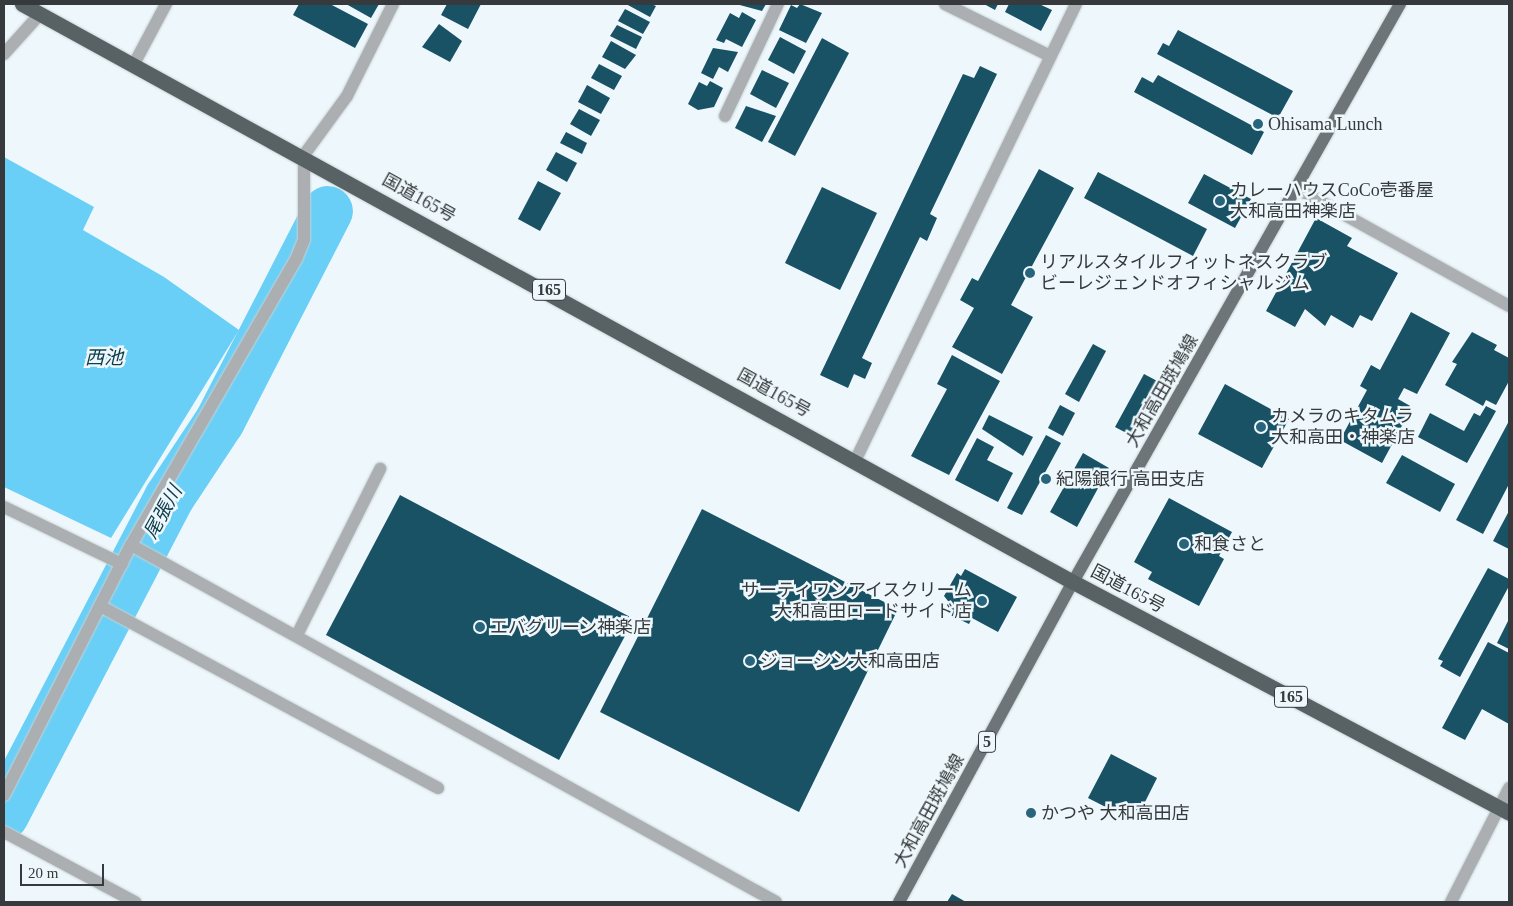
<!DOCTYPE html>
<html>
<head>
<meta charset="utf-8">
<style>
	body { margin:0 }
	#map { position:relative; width:1513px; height:906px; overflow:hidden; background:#eef8fc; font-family:"Times New Roman","Noto Sans JP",serif }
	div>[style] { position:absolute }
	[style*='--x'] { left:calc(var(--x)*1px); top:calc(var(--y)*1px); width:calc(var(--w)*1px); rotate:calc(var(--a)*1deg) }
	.water>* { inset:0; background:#69cff6 }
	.river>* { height:50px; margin:-25px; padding:0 25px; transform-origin:25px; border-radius:25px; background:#69cff6 }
	.building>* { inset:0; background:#195165 }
	.roads { filter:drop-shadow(0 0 1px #c9d2d6) drop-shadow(0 0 1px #c9d2d6) }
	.street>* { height:12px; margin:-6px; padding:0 6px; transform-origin:6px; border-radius:6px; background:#abafb1 }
	.primary>* { height:12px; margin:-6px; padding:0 6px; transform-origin:6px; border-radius:6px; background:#6e7578 }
	.highway>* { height:15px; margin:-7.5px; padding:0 7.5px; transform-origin:7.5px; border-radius:7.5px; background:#586164 }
	.dots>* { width:14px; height:14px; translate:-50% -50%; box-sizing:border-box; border:2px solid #eef8fc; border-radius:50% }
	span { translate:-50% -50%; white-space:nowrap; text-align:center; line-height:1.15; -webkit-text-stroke:5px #eef8fc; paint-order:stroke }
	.shield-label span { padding:1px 4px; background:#eef8fc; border:1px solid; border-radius:4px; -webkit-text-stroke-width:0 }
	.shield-label { font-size:16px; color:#363a3c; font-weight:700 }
	.poi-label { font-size:18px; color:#363a3c }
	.left { translate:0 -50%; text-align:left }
	.right { translate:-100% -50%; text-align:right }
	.street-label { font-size:18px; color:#363a3c }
	.water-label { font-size:19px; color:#0d3c4c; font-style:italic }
	.frame { position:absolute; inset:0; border:5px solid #363a3c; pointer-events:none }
	.scale { position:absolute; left:20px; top:864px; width:84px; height:22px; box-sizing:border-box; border:2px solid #363a3c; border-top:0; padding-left:6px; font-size:15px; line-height:18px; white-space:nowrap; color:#363a3c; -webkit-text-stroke:4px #eef8fc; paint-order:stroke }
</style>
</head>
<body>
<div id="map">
	<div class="water">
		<div style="clip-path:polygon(4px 157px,94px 207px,83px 230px,164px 277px,239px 330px,111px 538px,4px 487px)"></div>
	</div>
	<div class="river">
		<div style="--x:4;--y:815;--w:357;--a:-62.5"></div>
		<div style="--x:169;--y:498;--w:92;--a:-56.5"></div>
		<div style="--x:220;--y:421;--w:236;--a:-62.8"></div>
	</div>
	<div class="building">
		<div style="clip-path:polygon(299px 4px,330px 4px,368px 24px,355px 48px,293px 15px)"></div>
		<div style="clip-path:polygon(346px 4px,379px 4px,371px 18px)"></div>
		<div style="clip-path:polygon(447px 4px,481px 4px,468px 29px,441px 15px)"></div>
		<div style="clip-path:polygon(626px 4px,651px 4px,656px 6px,650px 17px)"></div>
		<div style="clip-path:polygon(736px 4px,766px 4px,762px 11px)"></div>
		<div style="clip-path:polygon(800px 4px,822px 13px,806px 43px,779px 30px,791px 5px,797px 8px)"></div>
		<div style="clip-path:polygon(984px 4px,998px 4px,995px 10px)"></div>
		<div style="clip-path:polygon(1009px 4px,1039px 4px,1052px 10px,1041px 31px,1005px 12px)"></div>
		<div style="clip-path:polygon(625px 9px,650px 22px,643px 34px,618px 21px)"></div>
		<div style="clip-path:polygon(742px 12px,756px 20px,742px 47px,726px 39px,724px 43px,716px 40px,730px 13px,739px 18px)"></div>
		<div style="clip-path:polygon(439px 24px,462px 41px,450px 62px,422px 47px)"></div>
		<div style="clip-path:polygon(617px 25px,642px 37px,636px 49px,610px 36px)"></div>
		<div style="clip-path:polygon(1178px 30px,1293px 91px,1278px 118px,1157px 54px,1163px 43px,1169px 46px)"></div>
		<div style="clip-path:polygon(780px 37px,806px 51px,794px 74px,768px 60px)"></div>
		<div style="clip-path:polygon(822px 38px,849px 53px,795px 156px,768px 142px)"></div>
		<div style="clip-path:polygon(611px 41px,636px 55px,625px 69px,602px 57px)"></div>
		<div style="clip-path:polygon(713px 48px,738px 52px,728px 72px,719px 67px,713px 79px,701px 73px)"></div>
		<div style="clip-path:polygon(599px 64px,622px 76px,614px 90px,591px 78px)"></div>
		<div style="clip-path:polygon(980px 66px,997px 74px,930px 214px,937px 218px,927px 241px,920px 237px,862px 358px,872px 363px,865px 379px,854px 374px,848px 388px,820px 375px,963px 74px,974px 78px)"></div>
		<div style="clip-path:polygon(762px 70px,789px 83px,776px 108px,750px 94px)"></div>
		<div style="clip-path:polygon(1158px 75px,1264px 132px,1252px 155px,1134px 92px,1142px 77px,1153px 83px)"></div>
		<div style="clip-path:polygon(710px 81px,723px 88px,714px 107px,698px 110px,688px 104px,699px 82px,707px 86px)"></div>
		<div style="clip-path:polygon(587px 85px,610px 98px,601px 114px,578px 102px)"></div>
		<div style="clip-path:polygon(746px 106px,776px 116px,762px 142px,735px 128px)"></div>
		<div style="clip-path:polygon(579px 109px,600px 120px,591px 136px,570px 124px)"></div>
		<div style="clip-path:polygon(566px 132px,587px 143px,582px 154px,560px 143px)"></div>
		<div style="clip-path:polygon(556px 152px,577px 163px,567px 182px,546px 170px)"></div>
		<div style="clip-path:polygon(1039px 169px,1074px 188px,1011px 305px,1033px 317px,1002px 374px,952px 347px,974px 308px,960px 300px,972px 278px,978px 281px)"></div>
		<div style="clip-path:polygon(1098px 172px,1207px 229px,1193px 256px,1084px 198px)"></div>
		<div style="clip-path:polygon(1204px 174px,1251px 199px,1235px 228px,1188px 203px)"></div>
		<div style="clip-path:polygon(538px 181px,561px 193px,540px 231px,518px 219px)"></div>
		<div style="clip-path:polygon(822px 187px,877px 213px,840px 290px,785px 263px)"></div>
		<div style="clip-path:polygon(1316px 218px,1352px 238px,1347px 246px,1398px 273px,1372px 321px,1360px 315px,1353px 328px,1331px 315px,1325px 326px,1305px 309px,1295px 327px,1266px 311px)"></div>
		<div style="clip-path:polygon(1411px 312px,1450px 333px,1417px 394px,1404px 388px,1398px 399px,1412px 407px,1382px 463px,1340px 440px,1367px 390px,1360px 386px,1371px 365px,1380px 370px)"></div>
		<div style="clip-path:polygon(1472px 332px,1497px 345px,1494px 350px,1509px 358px,1509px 381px,1496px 405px,1486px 400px,1483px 406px,1445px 385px,1457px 364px,1452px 362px)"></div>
		<div style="clip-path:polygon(1093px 344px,1106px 351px,1079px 402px,1065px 394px)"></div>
		<div style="clip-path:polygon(952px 355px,1000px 381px,949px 475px,911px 456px,947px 389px,937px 384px)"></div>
		<div style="clip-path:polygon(1144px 374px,1161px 383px,1132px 436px,1115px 427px)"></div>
		<div style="clip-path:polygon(1225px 384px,1289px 419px,1262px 468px,1198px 434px)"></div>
		<div style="clip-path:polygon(1060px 405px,1075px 413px,1063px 436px,1048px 428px)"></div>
		<div style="clip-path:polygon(1486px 406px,1496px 411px,1467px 463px,1418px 437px,1430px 413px,1464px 431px,1474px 413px,1480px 416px)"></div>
		<div style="clip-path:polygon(989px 415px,1033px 437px,1023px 456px,982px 429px)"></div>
		<div style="clip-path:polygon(1509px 421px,1509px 484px,1483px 534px,1456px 520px)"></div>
		<div style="clip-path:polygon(1046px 435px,1061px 443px,1022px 515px,1007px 508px)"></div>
		<div style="clip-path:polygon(977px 438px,994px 447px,987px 460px,1013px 473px,998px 502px,955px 480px)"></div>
		<div style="clip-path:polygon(1083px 453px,1109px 468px,1077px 527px,1050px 512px)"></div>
		<div style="clip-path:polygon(1402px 455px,1455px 484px,1440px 512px,1386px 483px)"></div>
		<div style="clip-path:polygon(400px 495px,634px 619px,559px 760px,326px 635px)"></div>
		<div style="clip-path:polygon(1169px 498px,1232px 532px,1219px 556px,1224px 559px,1199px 606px,1148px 579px,1152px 572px,1134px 562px)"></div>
		<div style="clip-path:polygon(702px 509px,898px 609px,799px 812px,600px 712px)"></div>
		<div style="clip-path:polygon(1509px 511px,1509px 549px,1493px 541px)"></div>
		<div style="clip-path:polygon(1488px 568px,1509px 579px,1509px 586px,1460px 677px,1440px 666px,1443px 661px,1438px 659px)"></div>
		<div style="clip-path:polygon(965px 569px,1017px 597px,998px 632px,972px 618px,969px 624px,948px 614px,952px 606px,944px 596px,957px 573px,961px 576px)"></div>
		<div style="clip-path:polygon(1509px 619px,1509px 649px,1497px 643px)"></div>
		<div style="clip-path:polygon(1488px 642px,1509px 653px,1509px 724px,1482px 709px,1465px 740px,1442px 728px)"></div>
		<div style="clip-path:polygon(1111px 754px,1157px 778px,1135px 822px,1088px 798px)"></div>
		<div style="clip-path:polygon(952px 894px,966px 902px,947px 902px)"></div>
	</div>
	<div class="roads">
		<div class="street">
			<div style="--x:945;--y:4;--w:117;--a:26.3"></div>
			<div style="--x:4;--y:54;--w:54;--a:-48"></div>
			<div style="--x:134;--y:64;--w:68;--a:-61.9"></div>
			<div style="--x:725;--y:116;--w:124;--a:-64.7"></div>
			<div style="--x:1298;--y:189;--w:241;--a:29"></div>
			<div style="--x:856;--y:459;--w:505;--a:-64.2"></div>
			<div style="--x:4;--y:507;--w:131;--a:25.8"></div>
			<div style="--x:131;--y:545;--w:737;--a:28.96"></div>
			<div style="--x:100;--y:606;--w:384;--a:28.3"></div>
			<div style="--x:297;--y:635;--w:186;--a:-63.4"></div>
			<div style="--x:4;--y:795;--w:280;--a:-63.1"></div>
			<div style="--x:131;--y:545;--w:332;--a:-60"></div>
			<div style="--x:297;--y:257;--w:18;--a:-68"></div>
			<div style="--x:304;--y:240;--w:85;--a:-90"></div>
			<div style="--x:304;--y:155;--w:73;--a:-53.9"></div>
			<div style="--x:347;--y:96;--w:103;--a:-63.4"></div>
			<div style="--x:4;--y:832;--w:149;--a:28.1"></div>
			<div style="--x:1451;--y:902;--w:128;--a:-63"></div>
		</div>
		<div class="primary">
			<div style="--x:899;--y:902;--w:364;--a:-61.5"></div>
			<div style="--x:1073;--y:582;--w:664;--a:-60.5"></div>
		</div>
		<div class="highway">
			<div style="--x:22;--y:4;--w:1199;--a:28.81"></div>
			<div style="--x:1073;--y:582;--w:493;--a:27.9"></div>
		</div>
	</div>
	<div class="dots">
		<div style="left:1258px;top:124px;background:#28657c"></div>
		<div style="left:1220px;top:201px;background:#28657c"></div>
		<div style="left:1030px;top:273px;background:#28657c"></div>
		<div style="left:1261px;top:427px;background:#28657c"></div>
		<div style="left:1046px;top:479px;background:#28657c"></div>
		<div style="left:1184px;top:544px;background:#28657c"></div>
		<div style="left:982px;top:601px;background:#28657c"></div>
		<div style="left:480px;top:627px;background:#28657c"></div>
		<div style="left:750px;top:661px;background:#28657c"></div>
		<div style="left:1031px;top:813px;background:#28657c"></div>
	</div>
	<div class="shield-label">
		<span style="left:549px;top:290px">165</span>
		<span style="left:1291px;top:697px">165</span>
		<span style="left:987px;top:742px">5</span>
	</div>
	<div class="poi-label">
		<span class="left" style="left:1268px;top:124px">Ohisama Lunch</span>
		<span class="left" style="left:1230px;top:201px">カレーハウスCoCo壱番屋<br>大和高田神楽店</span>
		<span class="left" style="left:1040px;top:273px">リアルスタイルフィットネスクラブ<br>ビーレジェンドオフィシャルジム</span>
		<span class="left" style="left:1271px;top:427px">カメラのキタムラ<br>大和高田・神楽店</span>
		<span class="left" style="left:1056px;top:479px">紀陽銀行 高田支店</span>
		<span class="left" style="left:1194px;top:544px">和食さと</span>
		<span class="right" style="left:972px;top:601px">サーティワンアイスクリーム<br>大和高田ロードサイド店</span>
		<span class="left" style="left:490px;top:627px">エバグリーン神楽店</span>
		<span class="left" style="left:760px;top:661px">ジョーシン大和高田店</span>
		<span class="left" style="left:1041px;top:813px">かつや 大和高田店</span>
	</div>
	<div class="street-label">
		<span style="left:419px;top:198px;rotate:29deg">国道165号</span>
		<span style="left:1162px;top:391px;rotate:-60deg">大和高田斑鳩線</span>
		<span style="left:774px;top:393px;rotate:29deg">国道165号</span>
		<span style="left:1128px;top:589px;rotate:28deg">国道165号</span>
		<span style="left:929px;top:811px;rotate:-61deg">大和高田斑鳩線</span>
	</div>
	<div class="water-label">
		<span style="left:104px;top:358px">西池</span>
		<span style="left:163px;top:512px;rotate:-61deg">尾張川</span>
	</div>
	<div class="frame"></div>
	<div class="scale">20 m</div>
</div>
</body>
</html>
